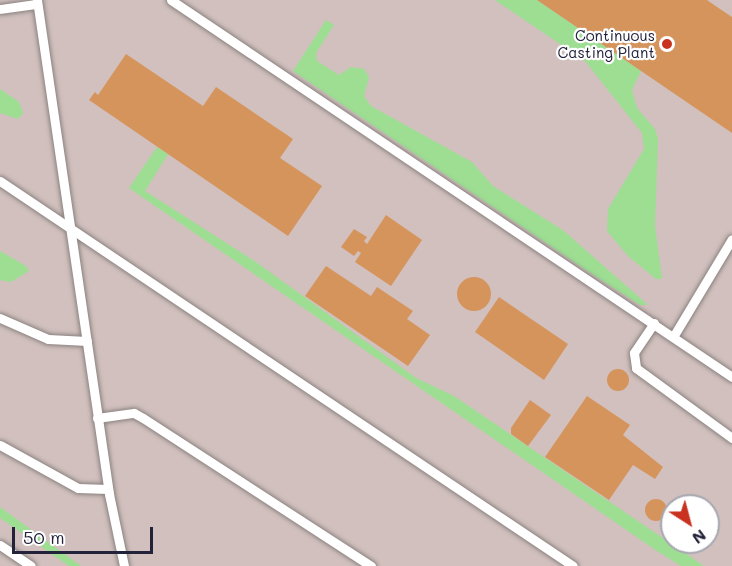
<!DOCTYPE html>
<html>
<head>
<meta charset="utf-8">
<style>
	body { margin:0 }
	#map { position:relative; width:732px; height:566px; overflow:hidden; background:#f3e2c6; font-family:Mali,sans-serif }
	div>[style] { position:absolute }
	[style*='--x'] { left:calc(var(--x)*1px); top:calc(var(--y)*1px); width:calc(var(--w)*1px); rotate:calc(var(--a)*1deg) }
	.industrial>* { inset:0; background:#d1c0bd }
	.green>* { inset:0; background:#9dde93 }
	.building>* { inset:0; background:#d6945d }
	.round { border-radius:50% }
	.roads { filter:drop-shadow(0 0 2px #8a8280) drop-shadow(0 0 2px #8a8280) }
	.service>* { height:9px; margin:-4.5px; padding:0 4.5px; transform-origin:4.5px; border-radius:4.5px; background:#fff }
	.dots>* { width:16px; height:16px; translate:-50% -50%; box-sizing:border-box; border:3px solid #fff; border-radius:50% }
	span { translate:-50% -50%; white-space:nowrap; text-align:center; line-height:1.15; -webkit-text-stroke:4.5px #fff; paint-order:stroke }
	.poi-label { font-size:15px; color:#22223b }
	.right { translate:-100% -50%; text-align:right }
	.north { position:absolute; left:660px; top:494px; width:60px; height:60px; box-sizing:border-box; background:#fff; border:2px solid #a7a7b1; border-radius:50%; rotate:144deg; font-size:16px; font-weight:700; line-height:24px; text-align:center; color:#22223b }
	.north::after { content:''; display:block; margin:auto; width:21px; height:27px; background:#c8321e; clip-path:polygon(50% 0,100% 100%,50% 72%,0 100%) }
	.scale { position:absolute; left:12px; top:527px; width:141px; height:27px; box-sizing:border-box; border:3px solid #22223b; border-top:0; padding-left:8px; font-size:18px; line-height:21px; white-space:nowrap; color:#22223b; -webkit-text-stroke:4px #fff; paint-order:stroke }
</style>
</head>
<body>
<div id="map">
	<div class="industrial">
		<div style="clip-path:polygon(evenodd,0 0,732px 0,732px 566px,0 566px,0 0,672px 506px,708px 506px,708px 542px,672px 542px,672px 506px)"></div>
	</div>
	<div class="green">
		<div style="clip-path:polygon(495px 0,537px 0,641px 71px,632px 90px,637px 108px,655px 129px,658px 139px,655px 226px,662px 279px,656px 279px,628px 256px,607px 231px,608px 209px,644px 149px,642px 133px,585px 61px)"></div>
		<div style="clip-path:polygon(326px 20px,334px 25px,316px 53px,317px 61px,339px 75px,351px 67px,364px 69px,369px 77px,364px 96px,371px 106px,472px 162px,493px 186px,564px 231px,648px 305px,640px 305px,584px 269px,293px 71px)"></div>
		<div style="clip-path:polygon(0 89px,19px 102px,23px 113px,18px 119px,0 113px)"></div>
		<div style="clip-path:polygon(157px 147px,168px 154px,145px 191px,256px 262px,416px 378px,454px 396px,704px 566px,681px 566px,657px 551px,129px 188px)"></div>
		<div style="clip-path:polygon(0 251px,26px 266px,29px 271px,11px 282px,0 280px)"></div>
		<div style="clip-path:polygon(0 507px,52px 545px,81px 566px,69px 566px,0 518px)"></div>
	</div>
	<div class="building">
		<div style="clip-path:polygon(537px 0,707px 0,720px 9px,732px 17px,732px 133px)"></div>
		<div style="clip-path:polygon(126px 54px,203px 106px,216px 87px,293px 139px,280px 158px,322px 186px,288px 236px,89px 100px,95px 92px,98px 95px)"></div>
		<div style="clip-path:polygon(386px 215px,422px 240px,391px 286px,355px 262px,361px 253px,358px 251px,354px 256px,341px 247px,354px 229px,367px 237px,364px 241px,367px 244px)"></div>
		<div style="clip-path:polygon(326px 266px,371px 296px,377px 287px,413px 311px,407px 319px,430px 335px,408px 366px,305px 296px)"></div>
		<div class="round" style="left:457px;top:277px;width:34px;height:34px"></div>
		<div style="clip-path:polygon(499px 297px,568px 344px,544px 380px,475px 332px)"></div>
		<div class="round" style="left:607px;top:369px;width:22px;height:22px"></div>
		<div style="clip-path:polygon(587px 396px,630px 425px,623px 435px,663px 467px,655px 479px,633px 465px,609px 500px,545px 457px)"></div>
		<div style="clip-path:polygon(530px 400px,551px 415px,528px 446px,511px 434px,511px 428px)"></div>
		<div class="round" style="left:645px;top:499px;width:22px;height:22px"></div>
	</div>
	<div class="roads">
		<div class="service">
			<div style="--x:37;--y:0;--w:499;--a:81.7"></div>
			<div style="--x:109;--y:494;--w:74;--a:78.2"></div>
			<div style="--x:171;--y:0;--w:676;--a:33.9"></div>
			<div style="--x:0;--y:9;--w:37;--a:-8"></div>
			<div style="--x:0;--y:181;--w:690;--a:33.9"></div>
			<div style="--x:0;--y:318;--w:52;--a:23.6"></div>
			<div style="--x:48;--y:339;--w:39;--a:3"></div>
			<div style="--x:654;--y:323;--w:36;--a:124"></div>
			<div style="--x:634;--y:353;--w:15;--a:82"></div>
			<div style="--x:636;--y:368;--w:119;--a:36.1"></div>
			<div style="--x:673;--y:337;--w:114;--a:-59"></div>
			<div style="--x:97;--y:418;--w:37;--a:-8"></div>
			<div style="--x:134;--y:413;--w:10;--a:29"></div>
			<div style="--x:143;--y:418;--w:272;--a:33"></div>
			<div style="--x:0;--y:445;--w:89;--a:28.9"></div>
			<div style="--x:78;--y:488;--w:30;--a:2"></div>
			<div style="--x:0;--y:545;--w:37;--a:34"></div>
		</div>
	</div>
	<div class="dots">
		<div style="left:667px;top:44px;background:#c8321e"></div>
	</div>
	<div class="poi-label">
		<span class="right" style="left:655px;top:44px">Continuous<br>Casting Plant</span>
	</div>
	<div class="north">N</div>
	<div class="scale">50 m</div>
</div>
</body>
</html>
